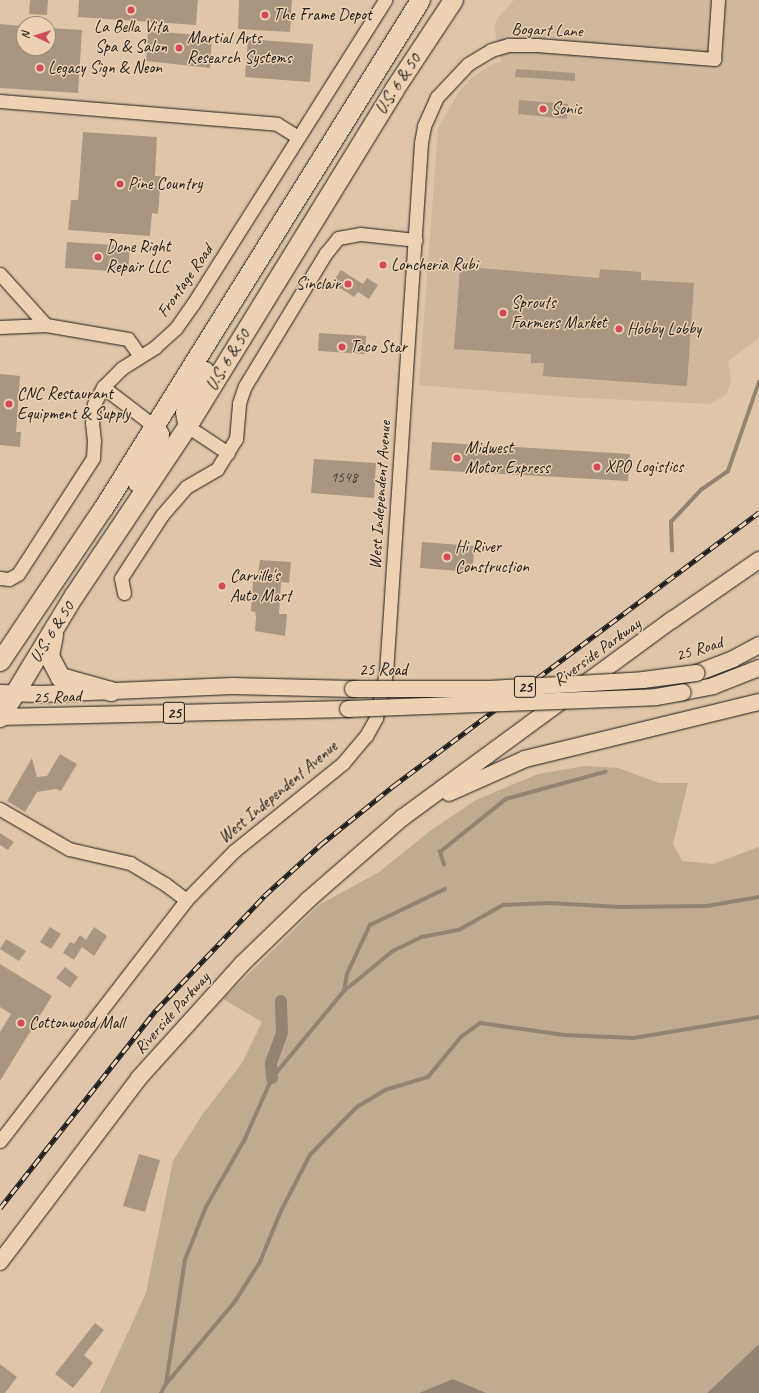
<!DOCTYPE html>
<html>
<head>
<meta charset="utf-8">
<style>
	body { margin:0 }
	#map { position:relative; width:759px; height:1393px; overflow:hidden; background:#dfc6aa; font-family:Caveat,sans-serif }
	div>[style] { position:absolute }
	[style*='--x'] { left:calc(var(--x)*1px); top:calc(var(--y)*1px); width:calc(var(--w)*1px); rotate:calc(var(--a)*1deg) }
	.built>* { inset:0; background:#cfb89e }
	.green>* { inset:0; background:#bfaa92 }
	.water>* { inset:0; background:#928372 }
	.stream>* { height:3.5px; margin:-1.75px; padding:0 1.75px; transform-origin:1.75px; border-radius:1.75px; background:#928372 }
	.canal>* { height:12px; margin:-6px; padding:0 6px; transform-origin:6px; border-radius:6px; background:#928372 }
	.building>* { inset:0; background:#a99682 }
	.roads { filter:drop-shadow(0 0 1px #1c1c1c) drop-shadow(0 0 1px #1c1c1c) }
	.minor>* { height:13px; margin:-6.5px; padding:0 6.5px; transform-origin:6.5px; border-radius:6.5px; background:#ecd1b3 }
	.major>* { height:16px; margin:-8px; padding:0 8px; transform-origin:8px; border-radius:8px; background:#ecd1b3 }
	.highway>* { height:19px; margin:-9.5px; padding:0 9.5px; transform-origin:9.5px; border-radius:9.5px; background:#ecd1b3 }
	.rail>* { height:4.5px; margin-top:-2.25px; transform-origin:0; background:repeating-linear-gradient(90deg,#ecd1b3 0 9px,#1c1c1c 0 18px); box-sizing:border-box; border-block:1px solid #1c1c1c }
	.bridges { filter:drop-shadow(0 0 1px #1c1c1c) drop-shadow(0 0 1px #1c1c1c) }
	.major-bridge>* { height:16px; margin:-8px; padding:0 8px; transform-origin:8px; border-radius:8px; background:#ecd1b3 }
	.dots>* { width:11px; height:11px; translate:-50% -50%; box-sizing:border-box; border:2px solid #ecd1b3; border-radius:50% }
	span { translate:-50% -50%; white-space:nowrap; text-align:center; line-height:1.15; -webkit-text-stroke:3px #ecd1b3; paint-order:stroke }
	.number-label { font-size:15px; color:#3f3a36 }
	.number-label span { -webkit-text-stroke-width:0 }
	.shield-label span { padding:1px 3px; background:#ecd1b3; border:1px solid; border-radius:3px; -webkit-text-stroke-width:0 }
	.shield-label { font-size:16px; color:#1c1c1c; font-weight:700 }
	.poi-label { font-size:17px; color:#1c1c1c }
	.left { translate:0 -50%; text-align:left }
	.right { translate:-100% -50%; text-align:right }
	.street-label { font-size:17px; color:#1c1c1c }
	.north { position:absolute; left:16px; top:16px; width:40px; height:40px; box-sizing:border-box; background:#ecd1b3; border:1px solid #998977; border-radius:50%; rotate:274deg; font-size:11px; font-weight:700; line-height:16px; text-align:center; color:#1c1c1c }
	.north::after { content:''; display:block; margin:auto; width:14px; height:18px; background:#d1495b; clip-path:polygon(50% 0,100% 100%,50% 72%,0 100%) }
</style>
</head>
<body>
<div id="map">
	<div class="built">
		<div style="clip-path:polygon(514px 0,759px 0,759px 338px,728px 361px,731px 379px,727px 394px,710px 404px,565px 397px,419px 385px,438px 128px,459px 92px,471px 78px,492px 64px,501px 62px,494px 27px,498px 18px)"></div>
	</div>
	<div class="green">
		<div style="clip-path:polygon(585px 766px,618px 768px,659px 783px,688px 783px,673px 844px,682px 861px,713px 864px,759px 847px,759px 1344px,707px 1393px,483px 1393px,453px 1379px,419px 1393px,100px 1393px,146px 1293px,173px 1161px,202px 1115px,242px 1063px,262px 1022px,223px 999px,319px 905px,379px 872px,430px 831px,476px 800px,538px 774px)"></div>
	</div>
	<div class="water">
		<div style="clip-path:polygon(759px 1344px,759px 1393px,707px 1393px)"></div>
		<div style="clip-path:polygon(453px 1379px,486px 1393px,419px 1393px)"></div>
	</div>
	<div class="stream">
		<div style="--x:672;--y:551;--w:29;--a:-92"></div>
		<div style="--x:671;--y:522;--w:44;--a:-46.8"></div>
		<div style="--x:701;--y:490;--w:33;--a:-35"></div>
		<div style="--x:728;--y:471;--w:94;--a:-70.8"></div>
		<div style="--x:444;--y:865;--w:14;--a:-107"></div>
		<div style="--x:440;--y:852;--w:85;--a:-38.8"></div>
		<div style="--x:506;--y:799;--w:103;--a:-15.3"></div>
		<div style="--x:344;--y:991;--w:63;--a:-39.2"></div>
		<div style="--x:393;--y:951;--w:32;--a:-26"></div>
		<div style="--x:422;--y:937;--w:38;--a:-11"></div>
		<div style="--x:459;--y:930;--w:51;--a:-29.6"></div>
		<div style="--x:503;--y:905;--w:47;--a:-2.4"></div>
		<div style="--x:550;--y:903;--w:70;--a:3.3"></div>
		<div style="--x:620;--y:907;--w:87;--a:-0.7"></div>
		<div style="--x:707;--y:906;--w:53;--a:-9.8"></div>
		<div style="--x:166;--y:1384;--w:106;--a:-50"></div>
		<div style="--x:234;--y:1303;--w:49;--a:-57.6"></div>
		<div style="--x:260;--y:1262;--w:55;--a:-67.6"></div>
		<div style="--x:281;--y:1211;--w:63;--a:-62.6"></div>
		<div style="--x:310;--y:1155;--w:67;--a:-45.6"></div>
		<div style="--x:357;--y:1107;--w:33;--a:-31"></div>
		<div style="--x:385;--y:1090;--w:45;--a:-16.8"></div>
		<div style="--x:428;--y:1077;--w:52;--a:-50.5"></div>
		<div style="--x:461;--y:1037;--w:24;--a:-36"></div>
		<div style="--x:480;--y:1023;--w:85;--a:8.1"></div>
		<div style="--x:564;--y:1035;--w:70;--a:2.5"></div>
		<div style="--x:634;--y:1038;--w:127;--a:-9.5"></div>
		<div style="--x:161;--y:1393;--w:10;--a:-61"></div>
		<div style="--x:166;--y:1384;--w:125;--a:-81.3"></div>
		<div style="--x:185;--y:1260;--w:57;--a:-68.4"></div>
		<div style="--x:206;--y:1207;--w:76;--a:-60.1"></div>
		<div style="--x:244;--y:1141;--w:69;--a:-66"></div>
		<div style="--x:272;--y:1078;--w:113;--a:-50.4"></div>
		<div style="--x:344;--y:991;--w:17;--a:-80"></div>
		<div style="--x:347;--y:974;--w:54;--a:-64.9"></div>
		<div style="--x:370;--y:925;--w:83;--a:-25.6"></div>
	</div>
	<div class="canal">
		<div style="--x:272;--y:1078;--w:15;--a:-94"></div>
		<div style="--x:271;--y:1063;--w:33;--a:-70"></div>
		<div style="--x:282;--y:1032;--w:31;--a:-92"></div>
	</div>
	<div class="building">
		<div style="clip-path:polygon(30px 0,48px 0,47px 15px,29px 14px)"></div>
		<div style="clip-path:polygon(79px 0,198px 0,196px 25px,78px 17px)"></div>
		<div style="clip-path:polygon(239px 0,292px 0,290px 32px,238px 29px)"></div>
		<div style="clip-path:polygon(0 24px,24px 26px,24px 48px,48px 48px,48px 28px,82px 30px,78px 93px,0 88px)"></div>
		<div style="clip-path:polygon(148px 31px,212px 36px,210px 68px,146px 61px)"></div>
		<div style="clip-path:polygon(248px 39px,313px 44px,310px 82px,245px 77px)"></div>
		<div style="clip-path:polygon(516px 69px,575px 73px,575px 81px,515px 77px)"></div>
		<div style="clip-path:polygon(519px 100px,568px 104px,567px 119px,518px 114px)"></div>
		<div style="clip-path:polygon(83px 132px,157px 137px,155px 176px,161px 176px,158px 214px,152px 213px,150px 236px,68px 230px,71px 200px,78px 200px)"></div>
		<div style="clip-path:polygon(67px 242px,130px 246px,128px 272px,65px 268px)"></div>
		<div style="clip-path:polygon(479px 268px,599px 278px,600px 269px,641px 272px,641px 280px,694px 283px,687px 386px,543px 376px,544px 363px,531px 363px,531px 354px,454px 349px,460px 269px,479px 270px)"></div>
		<div style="clip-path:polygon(341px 270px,363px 284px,367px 278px,378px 285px,369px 299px,358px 292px,354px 297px,332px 283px)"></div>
		<div style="clip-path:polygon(319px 333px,366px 336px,365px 354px,318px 351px)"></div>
		<div style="clip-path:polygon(0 374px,20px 376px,16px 432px,21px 432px,20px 447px,0 445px)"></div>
		<div style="clip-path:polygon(432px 442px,630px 454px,628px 481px,430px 470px)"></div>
		<div style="clip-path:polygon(314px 459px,376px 463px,374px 498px,311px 493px)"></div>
		<div style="clip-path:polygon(422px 542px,474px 546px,473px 572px,420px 568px)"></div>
		<div style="clip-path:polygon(260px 560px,291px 562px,289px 583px,281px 582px,279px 614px,287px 614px,285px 636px,255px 631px,256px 617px,255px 612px,251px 611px,253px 581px,257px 582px)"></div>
		<div style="clip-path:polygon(60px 754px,77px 764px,61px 791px,56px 789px,37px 792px,25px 812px,7px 801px,32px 758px,37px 777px,47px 776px)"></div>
		<div style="clip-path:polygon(0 833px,14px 842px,8px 850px,0 845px)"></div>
		<div style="clip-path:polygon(50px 927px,61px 934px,51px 949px,40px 942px)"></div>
		<div style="clip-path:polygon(94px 927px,107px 936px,94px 956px,82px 947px,74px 960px,63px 953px,70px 942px,74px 944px,80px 935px,86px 940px)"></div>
		<div style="clip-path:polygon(6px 939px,26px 951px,19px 961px,0 949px)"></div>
		<div style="clip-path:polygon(0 964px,52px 996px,0 1081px,0 1032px,11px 1014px,0 1007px)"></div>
		<div style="clip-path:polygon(65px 967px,78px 977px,70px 988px,56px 978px)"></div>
		<div style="clip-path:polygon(139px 1154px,160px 1160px,145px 1212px,123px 1206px)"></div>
		<div style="clip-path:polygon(95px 1323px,104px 1330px,84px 1355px,93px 1363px,73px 1388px,55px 1374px)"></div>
		<div style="clip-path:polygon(0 1364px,17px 1377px,5px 1393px,0 1393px)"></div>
	</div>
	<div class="roads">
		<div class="minor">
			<div style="--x:0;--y:101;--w:278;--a:4.7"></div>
			<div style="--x:277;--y:124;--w:25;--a:32"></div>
			<div style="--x:0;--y:274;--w:69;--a:48"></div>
			<div style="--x:46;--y:325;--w:83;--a:9.7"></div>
			<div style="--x:128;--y:339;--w:21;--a:55"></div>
			<div style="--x:0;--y:327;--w:46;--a:-2.5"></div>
			<div style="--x:103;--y:387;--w:64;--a:37.4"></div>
			<div style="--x:187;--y:426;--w:49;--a:33.4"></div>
			<div style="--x:0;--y:578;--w:9;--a:6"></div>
			<div style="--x:9;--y:579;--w:10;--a:-29"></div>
			<div style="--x:18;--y:574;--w:138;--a:-57.1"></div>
			<div style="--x:93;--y:458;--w:17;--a:-87"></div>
			<div style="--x:94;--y:441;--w:18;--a:-96"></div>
			<div style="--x:92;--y:423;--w:19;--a:-84"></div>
			<div style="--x:94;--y:404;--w:19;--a:-62"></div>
			<div style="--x:103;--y:387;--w:27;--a:-45"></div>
			<div style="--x:122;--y:368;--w:39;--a:-32"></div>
			<div style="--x:155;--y:347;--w:28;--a:-42"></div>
			<div style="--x:176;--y:328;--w:29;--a:-55"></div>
			<div style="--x:193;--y:304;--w:360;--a:-57.7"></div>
			<div style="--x:124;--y:593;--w:15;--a:-101"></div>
			<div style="--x:121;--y:578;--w:75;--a:-56.9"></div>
			<div style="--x:162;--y:515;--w:37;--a:-49"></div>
			<div style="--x:186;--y:487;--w:36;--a:-30"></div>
			<div style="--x:217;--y:469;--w:36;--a:-58"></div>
			<div style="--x:236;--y:439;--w:36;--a:-85"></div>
			<div style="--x:239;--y:403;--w:18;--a:-71"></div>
			<div style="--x:245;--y:386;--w:156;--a:-58.7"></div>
			<div style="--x:326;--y:253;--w:19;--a:-51"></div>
			<div style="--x:338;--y:238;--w:22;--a:-10"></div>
			<div style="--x:360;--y:234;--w:56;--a:6.1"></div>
			<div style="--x:0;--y:809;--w:80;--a:30.1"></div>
			<div style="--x:69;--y:849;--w:63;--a:12.9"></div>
			<div style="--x:130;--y:863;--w:41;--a:31"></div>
			<div style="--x:165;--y:884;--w:26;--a:37"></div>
			<div style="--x:0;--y:1141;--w:304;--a:-52.3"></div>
			<div style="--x:186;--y:900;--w:69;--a:-45.6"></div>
			<div style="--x:234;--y:851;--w:140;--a:-38.9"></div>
			<div style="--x:343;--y:763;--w:35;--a:-50"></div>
			<div style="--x:366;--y:736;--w:21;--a:-61"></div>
			<div style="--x:376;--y:718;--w:46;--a:-77.5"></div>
			<div style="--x:386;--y:673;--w:531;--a:-86.22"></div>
			<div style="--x:421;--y:143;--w:17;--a:-80"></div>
			<div style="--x:424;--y:126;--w:32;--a:-66"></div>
			<div style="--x:437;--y:97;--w:45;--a:-46.8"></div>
			<div style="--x:468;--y:64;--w:27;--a:-31"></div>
			<div style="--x:491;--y:50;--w:18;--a:-16"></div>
			<div style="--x:508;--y:45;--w:29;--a:0"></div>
			<div style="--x:537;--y:45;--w:178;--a:4.5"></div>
			<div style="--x:714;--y:59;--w:59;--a:-86.1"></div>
		</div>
		<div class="major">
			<div style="--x:697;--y:673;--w:39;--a:-21"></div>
			<div style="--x:733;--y:659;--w:30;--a:-28"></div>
			<div style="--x:683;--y:692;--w:31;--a:-11"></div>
			<div style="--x:713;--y:686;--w:49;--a:-21.4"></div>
			<div style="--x:0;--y:693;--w:42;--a:1.4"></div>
			<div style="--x:42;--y:694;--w:191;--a:-2.4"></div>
			<div style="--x:233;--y:686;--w:120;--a:1.4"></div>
			<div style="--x:0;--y:717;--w:348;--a:-1.3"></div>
			<div style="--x:449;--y:793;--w:83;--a:-24.1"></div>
			<div style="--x:525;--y:759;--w:241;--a:-13.7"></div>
			<div style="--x:0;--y:1262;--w:231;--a:-52.9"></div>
			<div style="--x:139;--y:1078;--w:154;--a:-47.9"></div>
			<div style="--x:242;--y:964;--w:92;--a:-44.1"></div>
			<div style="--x:308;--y:900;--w:125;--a:-41.1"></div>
			<div style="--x:402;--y:818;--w:335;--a:-36.3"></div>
			<div style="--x:672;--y:620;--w:106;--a:-34.6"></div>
		</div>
		<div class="highway">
			<div style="--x:187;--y:423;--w:11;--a:-100"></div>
			<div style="--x:185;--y:412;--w:24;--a:-73"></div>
			<div style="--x:192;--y:389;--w:22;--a:-56"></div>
			<div style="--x:137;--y:482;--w:42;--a:-61.6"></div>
			<div style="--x:157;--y:445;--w:11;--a:-80"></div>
			<div style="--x:159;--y:434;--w:9;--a:-122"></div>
			<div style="--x:53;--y:635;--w:21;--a:101"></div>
			<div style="--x:49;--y:656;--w:24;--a:62"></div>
			<div style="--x:60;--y:677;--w:53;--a:15.4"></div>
			<div style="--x:0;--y:661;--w:184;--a:-56.1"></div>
			<div style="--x:103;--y:508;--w:599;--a:-58.04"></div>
			<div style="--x:0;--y:717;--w:143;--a:-58.8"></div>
			<div style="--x:74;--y:595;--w:203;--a:-56.2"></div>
			<div style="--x:187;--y:426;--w:395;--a:-58.4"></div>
			<div style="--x:394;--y:89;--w:107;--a:-56.5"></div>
		</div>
	</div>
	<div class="rail">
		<div style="--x:0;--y:1208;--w:252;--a:-51.8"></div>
		<div style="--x:156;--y:1010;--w:157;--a:-46.5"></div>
		<div style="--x:264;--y:896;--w:76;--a:-42.3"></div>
		<div style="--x:320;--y:845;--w:94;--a:-38.9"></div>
		<div style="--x:393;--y:786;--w:457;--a:-36.8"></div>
	</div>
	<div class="bridges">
		<div class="major-bridge">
			<div style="--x:353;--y:689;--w:136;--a:0"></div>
			<div style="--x:489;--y:689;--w:154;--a:-3.3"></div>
			<div style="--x:643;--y:680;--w:54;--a:-7.4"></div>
			<div style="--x:348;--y:709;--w:308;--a:-2.2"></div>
			<div style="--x:656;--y:697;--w:27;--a:-10"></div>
		</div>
	</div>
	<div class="dots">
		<div style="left:131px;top:10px;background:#d1495b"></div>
		<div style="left:265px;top:15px;background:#d1495b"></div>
		<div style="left:179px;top:48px;background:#d1495b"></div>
		<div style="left:40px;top:68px;background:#d1495b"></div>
		<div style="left:543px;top:109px;background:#d1495b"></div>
		<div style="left:120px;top:184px;background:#d1495b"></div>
		<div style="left:98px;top:257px;background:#d1495b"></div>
		<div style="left:383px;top:265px;background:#d1495b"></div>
		<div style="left:348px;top:284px;background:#d1495b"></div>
		<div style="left:503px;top:313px;background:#d1495b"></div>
		<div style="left:619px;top:329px;background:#d1495b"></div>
		<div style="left:342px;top:347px;background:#d1495b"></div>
		<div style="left:9px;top:404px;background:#d1495b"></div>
		<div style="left:457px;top:458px;background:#d1495b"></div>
		<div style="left:597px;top:467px;background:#d1495b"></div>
		<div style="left:447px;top:557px;background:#d1495b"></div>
		<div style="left:222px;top:586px;background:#d1495b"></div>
		<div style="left:21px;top:1023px;background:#d1495b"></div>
	</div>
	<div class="number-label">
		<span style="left:344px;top:478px">1548</span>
	</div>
	<div class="shield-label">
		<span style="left:525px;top:687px">25</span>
		<span style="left:174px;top:713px">25</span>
	</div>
	<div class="poi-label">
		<span class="left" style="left:273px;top:15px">The Frame Depot</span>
		<span style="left:131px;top:37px">La Bella Vita<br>Spa &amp; Salon</span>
		<span class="left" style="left:187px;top:48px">Martial Arts<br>Research Systems</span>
		<span class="left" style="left:48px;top:68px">Legacy Sign &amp; Neon</span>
		<span class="left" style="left:551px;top:109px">Sonic</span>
		<span class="left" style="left:128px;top:184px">Pine Country</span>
		<span class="left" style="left:106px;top:257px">Done Right<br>Repair LLC</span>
		<span class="left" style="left:391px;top:265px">Loncheria Rubi</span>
		<span class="right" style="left:340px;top:284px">Sinclair</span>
		<span class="left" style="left:511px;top:313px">Sprouts<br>Farmers Market</span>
		<span class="left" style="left:627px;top:329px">Hobby Lobby</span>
		<span class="left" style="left:350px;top:347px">Taco Star</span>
		<span class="left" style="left:17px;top:404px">CNC Restaurant<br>Equipment &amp; Supply</span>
		<span class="left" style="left:465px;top:458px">Midwest<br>Motor Express</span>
		<span class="left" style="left:605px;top:467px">XPO Logistics</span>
		<span class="left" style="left:455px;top:557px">Hi River<br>Construction</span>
		<span class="left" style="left:230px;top:586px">Carville's<br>Auto Mart</span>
		<span class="left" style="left:29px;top:1023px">Cottonwood Mall</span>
	</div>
	<div class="street-label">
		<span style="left:547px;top:30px;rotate:2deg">Bogart Lane</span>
		<span style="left:398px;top:84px;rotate:-57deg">U.S. 6 &amp; 50</span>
		<span style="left:185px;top:281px;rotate:-55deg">Frontage Road</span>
		<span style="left:228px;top:360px;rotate:-59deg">U.S. 6 &amp; 50</span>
		<span style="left:380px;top:495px;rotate:-86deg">West Independent Avenue</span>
		<span style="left:52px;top:632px;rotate:-58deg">U.S. 6 &amp; 50</span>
		<span style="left:699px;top:649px;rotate:-17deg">25 Road</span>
		<span style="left:597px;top:652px;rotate:-36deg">Riverside Parkway</span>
		<span style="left:383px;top:670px">25 Road</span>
		<span style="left:57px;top:697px;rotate:-2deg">25 Road</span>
		<span style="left:278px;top:792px;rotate:-40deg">West Independent Avenue</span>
		<span style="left:172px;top:1013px;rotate:-48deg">Riverside Parkway</span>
	</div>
	<div class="north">N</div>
</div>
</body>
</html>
